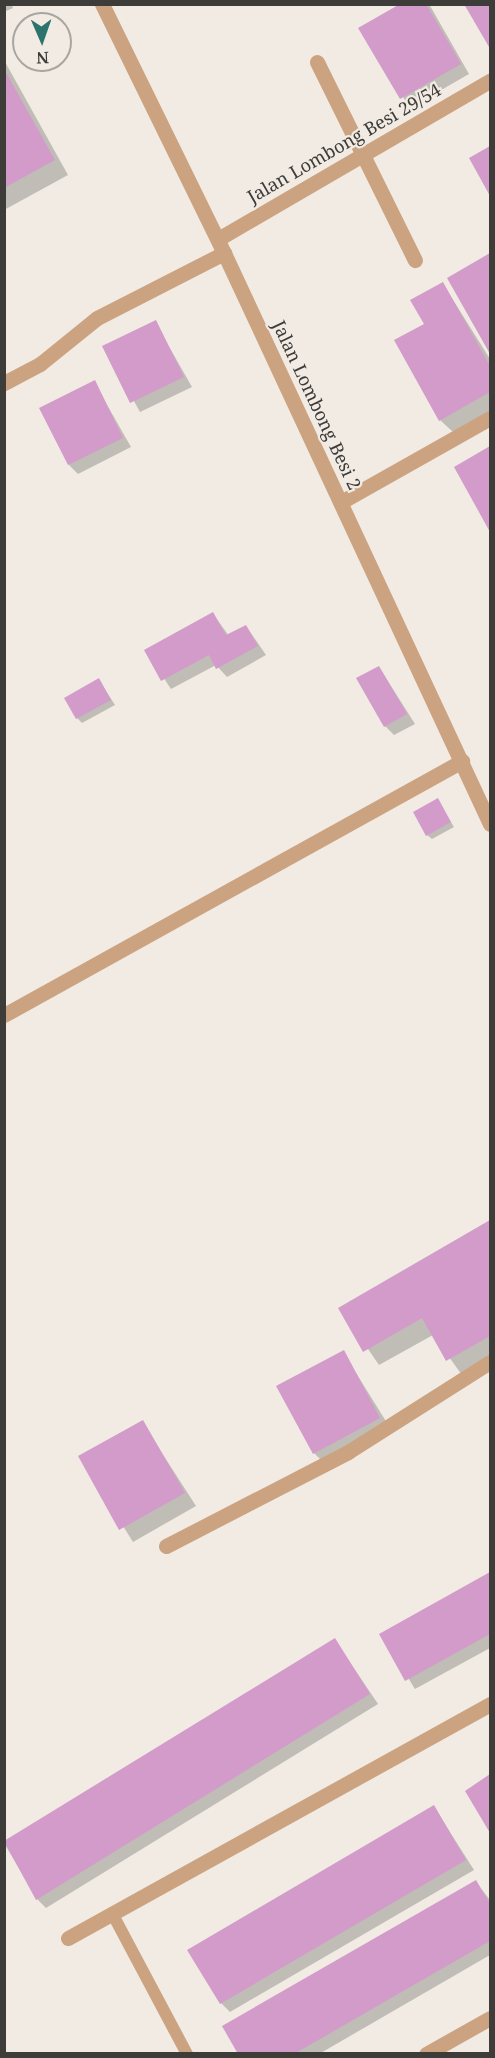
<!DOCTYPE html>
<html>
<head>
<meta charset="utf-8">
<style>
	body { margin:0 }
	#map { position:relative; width:495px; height:2058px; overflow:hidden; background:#f1ebe4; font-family:"Noto Serif",serif }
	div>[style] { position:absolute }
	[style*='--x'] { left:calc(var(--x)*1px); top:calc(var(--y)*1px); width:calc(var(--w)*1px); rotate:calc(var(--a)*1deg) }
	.shadow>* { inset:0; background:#0003 }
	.building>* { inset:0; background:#d29bca }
	.lane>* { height:12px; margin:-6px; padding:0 6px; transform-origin:6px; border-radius:6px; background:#cca381 }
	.street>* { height:15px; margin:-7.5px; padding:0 7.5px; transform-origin:7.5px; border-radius:7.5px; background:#cca381 }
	span { translate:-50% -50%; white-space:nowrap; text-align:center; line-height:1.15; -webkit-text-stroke:4.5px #f1ebe4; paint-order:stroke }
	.street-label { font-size:18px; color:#3e3c39 }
	.frame { position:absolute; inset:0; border:6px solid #3e3c39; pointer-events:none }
	.north { position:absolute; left:12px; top:12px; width:60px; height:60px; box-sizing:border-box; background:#f1ebe4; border:2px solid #a9a5a0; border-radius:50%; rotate:178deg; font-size:16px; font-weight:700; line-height:24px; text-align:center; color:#3e3c39 }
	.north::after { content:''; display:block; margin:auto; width:21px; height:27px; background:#2d746c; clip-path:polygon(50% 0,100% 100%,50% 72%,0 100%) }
</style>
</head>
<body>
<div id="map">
	<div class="shadow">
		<div style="clip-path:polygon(4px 4px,11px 4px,13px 8px,4px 12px)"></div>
		<div style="clip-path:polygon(403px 4px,429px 4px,469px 74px,410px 108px,360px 29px)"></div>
		<div style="clip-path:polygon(466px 4px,490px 4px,490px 47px)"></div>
		<div style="clip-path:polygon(4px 60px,68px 175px,4px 210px)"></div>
		<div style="clip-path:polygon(490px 148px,490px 193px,471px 159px)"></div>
		<div style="clip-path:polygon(490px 255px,490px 351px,449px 278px)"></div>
		<div style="clip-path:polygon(443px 284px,490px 359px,490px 411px,453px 432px,440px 420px)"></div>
		<div style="clip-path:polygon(155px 322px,192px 387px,140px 412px,104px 347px)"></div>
		<div style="clip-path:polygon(94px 382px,131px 447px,78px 474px,69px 465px)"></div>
		<div style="clip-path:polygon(490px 448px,490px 529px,456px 467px)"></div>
		<div style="clip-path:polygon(213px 614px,229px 636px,246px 626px,266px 655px,227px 677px,216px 665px,171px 689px,146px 651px)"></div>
		<div style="clip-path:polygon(379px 667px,415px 724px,394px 735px,385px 726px)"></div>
		<div style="clip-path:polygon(99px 680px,115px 705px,82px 723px,77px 718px)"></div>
		<div style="clip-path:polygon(437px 800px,454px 827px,432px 839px,427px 835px)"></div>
		<div style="clip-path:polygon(490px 1222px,490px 1358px,462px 1375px,433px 1335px,379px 1365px,340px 1308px)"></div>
		<div style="clip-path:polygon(343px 1352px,392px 1431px,326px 1465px,314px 1453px)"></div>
		<div style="clip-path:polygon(142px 1422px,196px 1506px,133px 1542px,80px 1457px)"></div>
		<div style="clip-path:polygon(490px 1574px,490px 1648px,415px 1689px,381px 1634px)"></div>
		<div style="clip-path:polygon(335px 1640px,378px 1704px,46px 1908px,37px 1899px,4px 1843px)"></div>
		<div style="clip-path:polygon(490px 1777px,490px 1830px,467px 1791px)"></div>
		<div style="clip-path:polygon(434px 1807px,474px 1870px,230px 2012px,221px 2003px)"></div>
		<div style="clip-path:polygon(476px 1882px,490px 1900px,490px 1955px,319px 2054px,240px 2054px)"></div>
	</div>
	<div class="building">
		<div style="clip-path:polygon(400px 4px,426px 4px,461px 64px,400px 99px,358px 28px)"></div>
		<div style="clip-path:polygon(464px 4px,490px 4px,490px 46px,489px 47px)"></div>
		<div style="clip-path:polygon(4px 69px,55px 160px,4px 188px)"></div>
		<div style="clip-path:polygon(490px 146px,490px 196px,469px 158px)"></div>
		<div style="clip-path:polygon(490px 253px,490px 354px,447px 278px)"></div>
		<div style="clip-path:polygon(443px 282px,490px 366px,490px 392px,439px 421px,394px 340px,424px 324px,410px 300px)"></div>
		<div style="clip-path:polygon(156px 320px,184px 377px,130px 403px,102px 346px)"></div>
		<div style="clip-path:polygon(95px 380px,123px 438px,68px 465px,39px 408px)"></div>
		<div style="clip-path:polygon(490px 446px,490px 532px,454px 467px)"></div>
		<div style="clip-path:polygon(213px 612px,226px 635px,246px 625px,258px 646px,216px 669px,209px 655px,161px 681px,144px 650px)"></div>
		<div style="clip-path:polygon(379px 666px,407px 714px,384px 727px,356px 678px)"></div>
		<div style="clip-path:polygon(99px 678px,111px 700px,76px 719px,64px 698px)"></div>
		<div style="clip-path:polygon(438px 798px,451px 822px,426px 836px,413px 812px)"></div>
		<div style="clip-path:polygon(490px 1220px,490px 1336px,446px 1361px,422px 1318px,363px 1352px,338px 1308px)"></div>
		<div style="clip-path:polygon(344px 1350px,380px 1418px,313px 1454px,276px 1386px)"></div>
		<div style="clip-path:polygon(143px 1420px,185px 1493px,119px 1530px,78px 1456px)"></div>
		<div style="clip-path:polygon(490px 1572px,490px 1634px,405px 1681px,379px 1634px)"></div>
		<div style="clip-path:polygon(335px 1638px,370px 1694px,36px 1900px,4px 1841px)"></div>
		<div style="clip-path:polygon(490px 1774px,490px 1833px,465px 1791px)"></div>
		<div style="clip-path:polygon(434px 1805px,466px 1860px,220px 2004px,187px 1950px)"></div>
		<div style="clip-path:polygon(476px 1880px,490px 1904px,490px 1941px,294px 2054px,238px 2054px,222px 2026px)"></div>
	</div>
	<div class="lane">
		<div style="--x:112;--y:1913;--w:160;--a:62"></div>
	</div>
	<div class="street">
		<div style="--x:102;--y:4;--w:277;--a:63.9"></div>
		<div style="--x:224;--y:253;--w:630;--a:65.02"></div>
		<div style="--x:317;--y:62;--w:221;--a:63.7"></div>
		<div style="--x:218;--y:239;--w:315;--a:-30.2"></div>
		<div style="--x:4;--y:383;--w:41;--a:-27.8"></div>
		<div style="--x:40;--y:364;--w:73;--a:-38.9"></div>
		<div style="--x:97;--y:318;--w:143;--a:-27.1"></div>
		<div style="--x:341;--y:502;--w:171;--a:-29.4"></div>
		<div style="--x:4;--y:1015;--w:524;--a:-29.01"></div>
		<div style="--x:166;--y:1546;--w:205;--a:-27.3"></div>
		<div style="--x:348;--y:1452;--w:168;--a:-32.4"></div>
		<div style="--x:68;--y:1938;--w:483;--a:-29"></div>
		<div style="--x:426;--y:2054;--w:73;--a:-29.4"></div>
	</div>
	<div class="street-label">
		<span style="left:344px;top:143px;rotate:-30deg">Jalan Lombong Besi 29/54</span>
		<span style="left:317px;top:405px;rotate:65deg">Jalan Lombong Besi 2</span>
	</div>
	<div class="frame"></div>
	<div class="north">N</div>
</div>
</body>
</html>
